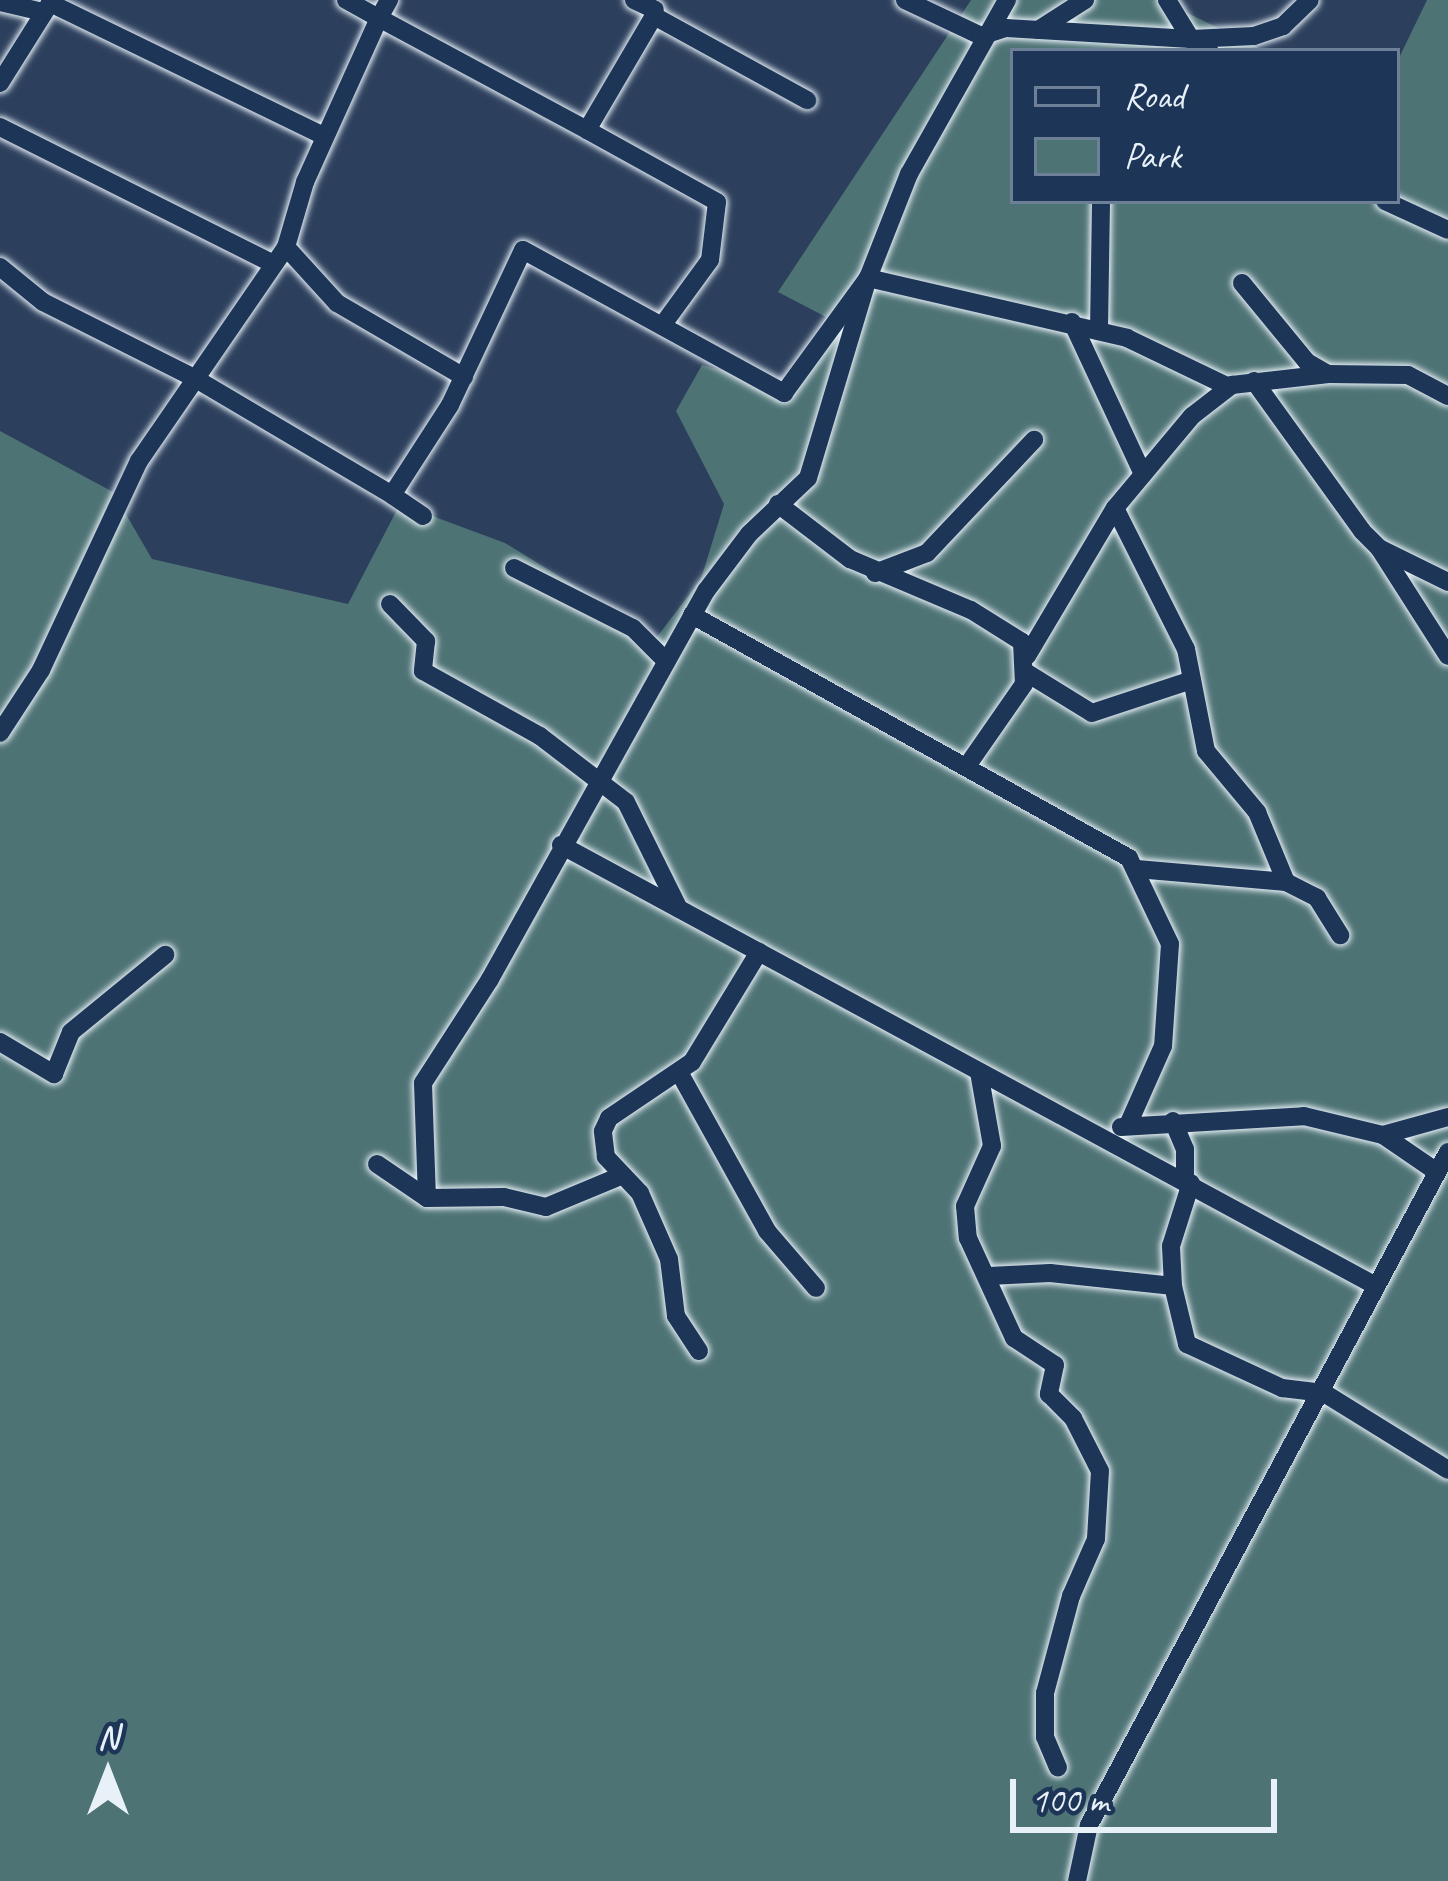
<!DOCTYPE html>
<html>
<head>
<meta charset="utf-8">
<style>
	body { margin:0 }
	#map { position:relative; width:1448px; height:1881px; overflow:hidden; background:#2c3f5c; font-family:Caveat,sans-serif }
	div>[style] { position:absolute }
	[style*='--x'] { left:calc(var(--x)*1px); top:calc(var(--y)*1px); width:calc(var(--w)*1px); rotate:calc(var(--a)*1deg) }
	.green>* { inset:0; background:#4e7375 }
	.roads { filter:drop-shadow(0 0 3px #e8f1f8) drop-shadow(0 0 3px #e8f1f8) }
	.street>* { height:18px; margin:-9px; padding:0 9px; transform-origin:9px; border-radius:9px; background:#1d3557 }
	span { translate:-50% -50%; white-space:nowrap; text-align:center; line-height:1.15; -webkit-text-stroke:9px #1d3557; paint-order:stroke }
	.legend { position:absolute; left:1010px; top:48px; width:390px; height:156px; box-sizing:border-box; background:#1d3557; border:3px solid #6e8097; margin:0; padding:15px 21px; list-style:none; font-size:36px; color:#e8f1f8 }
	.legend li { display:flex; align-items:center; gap:24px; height:60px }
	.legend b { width:60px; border:3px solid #6e8097 }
	.north { position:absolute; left:48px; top:1713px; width:120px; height:120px; -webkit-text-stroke:9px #1d3557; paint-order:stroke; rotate:0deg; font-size:33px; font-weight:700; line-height:48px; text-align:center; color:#e8f1f8 }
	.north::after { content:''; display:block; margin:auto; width:42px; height:54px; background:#e8f1f8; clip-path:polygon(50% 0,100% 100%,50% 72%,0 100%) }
	.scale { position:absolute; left:1010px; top:1779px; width:267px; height:54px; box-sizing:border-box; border:6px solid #e8f1f8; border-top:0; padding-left:15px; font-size:36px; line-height:42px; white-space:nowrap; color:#e8f1f8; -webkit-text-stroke:9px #1d3557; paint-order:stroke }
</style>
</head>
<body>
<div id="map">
	<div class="green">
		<div style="clip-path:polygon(971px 0,1161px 0,1265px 51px,1013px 51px,1013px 201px,1397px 201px,1397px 62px,1427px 0,1448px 0,1448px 1881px,0 1881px,0 431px,113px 492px,152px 559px,348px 604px,400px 504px,505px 543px,657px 637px,701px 579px,724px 504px,676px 411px,702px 365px,787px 389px,826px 317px,778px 292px)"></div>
	</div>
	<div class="roads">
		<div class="street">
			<div style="--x:346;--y:0;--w:38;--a:29"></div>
			<div style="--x:379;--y:18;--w:21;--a:-61"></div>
			<div style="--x:634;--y:0;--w:23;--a:25"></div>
			<div style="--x:905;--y:0;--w:84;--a:25.3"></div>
			<div style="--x:981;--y:36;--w:26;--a:-18"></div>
			<div style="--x:1006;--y:28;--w:185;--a:3.4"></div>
			<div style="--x:1191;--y:39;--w:63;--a:-2.7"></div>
			<div style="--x:1254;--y:36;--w:31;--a:-19"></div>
			<div style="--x:1283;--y:26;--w:37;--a:-44"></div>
			<div style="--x:1167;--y:0;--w:46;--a:58.4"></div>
			<div style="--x:1191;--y:39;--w:22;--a:32"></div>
			<div style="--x:0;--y:2;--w:44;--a:13.1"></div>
			<div style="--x:50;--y:3;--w:305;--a:25.9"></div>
			<div style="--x:1038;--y:30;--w:56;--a:-32.6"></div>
			<div style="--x:0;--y:83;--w:98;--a:-57.9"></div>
			<div style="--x:0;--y:127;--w:304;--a:26.6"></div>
			<div style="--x:1385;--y:201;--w:69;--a:24.7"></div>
			<div style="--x:286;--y:247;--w:76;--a:47.7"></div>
			<div style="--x:337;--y:303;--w:147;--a:30.2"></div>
			<div style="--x:0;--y:267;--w:55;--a:39.1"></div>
			<div style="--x:43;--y:302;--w:171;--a:26.7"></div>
			<div style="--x:196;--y:379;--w:228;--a:30.6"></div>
			<div style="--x:1242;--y:283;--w:102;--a:50.6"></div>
			<div style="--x:1307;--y:362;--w:24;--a:30"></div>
			<div style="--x:1328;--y:374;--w:80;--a:0.7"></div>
			<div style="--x:1408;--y:375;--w:45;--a:27.7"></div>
			<div style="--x:1072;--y:322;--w:163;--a:65"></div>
			<div style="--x:664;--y:323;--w:78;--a:-53.9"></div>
			<div style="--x:710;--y:260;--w:58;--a:-83.1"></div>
			<div style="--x:717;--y:202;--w:149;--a:-151"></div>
			<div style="--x:587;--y:130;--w:132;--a:-59.6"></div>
			<div style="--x:654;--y:16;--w:175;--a:28.8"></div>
			<div style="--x:1099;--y:330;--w:129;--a:-89.1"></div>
			<div style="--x:1254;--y:381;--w:185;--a:54.2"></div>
			<div style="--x:1362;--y:531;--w:24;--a:45"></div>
			<div style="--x:1379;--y:548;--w:77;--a:26.2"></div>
			<div style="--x:778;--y:504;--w:91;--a:37.4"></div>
			<div style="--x:850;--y:559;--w:131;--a:22.9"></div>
			<div style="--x:971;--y:610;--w:60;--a:32.1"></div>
			<div style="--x:1022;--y:642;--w:42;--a:87.3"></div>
			<div style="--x:1024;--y:684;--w:100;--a:124.8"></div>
			<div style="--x:1115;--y:508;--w:158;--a:63.3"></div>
			<div style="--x:1186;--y:649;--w:104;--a:78.9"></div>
			<div style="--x:1206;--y:751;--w:80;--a:50.1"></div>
			<div style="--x:1257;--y:812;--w:76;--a:67.5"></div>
			<div style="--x:423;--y:516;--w:37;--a:-146"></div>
			<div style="--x:392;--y:495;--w:107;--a:-57.2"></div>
			<div style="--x:450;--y:405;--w:171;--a:-64.8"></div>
			<div style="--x:523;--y:250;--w:298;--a:28.7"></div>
			<div style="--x:784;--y:393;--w:142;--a:-53.9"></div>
			<div style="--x:868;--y:278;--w:112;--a:-68.5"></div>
			<div style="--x:909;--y:174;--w:200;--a:-60.6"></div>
			<div style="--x:1379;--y:548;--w:128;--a:57.4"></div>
			<div style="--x:514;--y:568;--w:133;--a:26.8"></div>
			<div style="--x:633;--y:628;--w:44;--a:45"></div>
			<div style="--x:875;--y:573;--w:56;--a:-21"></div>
			<div style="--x:927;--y:553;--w:156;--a:-46.6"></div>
			<div style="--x:390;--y:604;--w:52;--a:45.8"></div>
			<div style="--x:426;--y:641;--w:30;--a:96"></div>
			<div style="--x:423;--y:671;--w:134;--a:29.1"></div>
			<div style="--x:540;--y:736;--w:108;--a:37.5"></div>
			<div style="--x:626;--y:802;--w:119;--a:63.6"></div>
			<div style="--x:692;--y:615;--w:500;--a:29.08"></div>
			<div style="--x:1129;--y:858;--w:95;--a:64.5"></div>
			<div style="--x:1170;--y:944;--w:102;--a:93.9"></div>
			<div style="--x:1163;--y:1046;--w:86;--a:113.9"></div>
			<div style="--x:1027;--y:656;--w:172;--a:-59.3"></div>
			<div style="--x:1115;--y:508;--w:120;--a:-50.1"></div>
			<div style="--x:1192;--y:416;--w:51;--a:-37.8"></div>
			<div style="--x:1232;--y:385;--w:97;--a:-6.5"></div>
			<div style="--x:1027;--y:673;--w:76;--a:31.6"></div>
			<div style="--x:1092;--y:713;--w:105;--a:-18.3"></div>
			<div style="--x:0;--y:733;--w:75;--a:-56.9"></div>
			<div style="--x:41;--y:670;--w:231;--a:-64.9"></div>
			<div style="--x:139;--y:461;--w:260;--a:-55.5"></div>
			<div style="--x:286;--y:247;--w:68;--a:-73.7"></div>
			<div style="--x:305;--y:182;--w:180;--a:-65.7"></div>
			<div style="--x:379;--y:18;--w:236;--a:28.3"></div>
			<div style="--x:561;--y:845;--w:927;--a:28.42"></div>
			<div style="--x:1137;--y:869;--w:150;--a:5"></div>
			<div style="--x:1286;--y:882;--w:35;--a:27"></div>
			<div style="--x:1317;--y:898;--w:44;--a:58.1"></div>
			<div style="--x:0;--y:1042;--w:63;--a:30.7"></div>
			<div style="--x:54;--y:1074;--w:45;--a:-68"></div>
			<div style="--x:71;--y:1032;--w:122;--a:-39.3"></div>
			<div style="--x:679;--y:1072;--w:182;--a:61"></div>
			<div style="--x:767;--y:1231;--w:75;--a:49.3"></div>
			<div style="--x:979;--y:1072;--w:75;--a:80"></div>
			<div style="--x:992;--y:1146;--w:66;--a:114.2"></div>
			<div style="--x:965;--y:1206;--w:32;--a:85"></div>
			<div style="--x:968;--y:1238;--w:110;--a:65.3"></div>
			<div style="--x:1014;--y:1338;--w:49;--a:33.4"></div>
			<div style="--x:1055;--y:1365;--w:30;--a:102"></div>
			<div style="--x:1049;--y:1394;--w:34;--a:45"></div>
			<div style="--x:1073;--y:1418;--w:59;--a:63"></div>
			<div style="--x:1100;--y:1471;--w:68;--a:93.4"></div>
			<div style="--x:1096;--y:1539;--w:62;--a:113.7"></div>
			<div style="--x:1071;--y:1596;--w:100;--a:105"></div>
			<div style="--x:1045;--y:1693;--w:44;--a:90"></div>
			<div style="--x:1045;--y:1737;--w:33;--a:67"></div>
			<div style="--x:1173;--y:1121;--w:30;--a:67"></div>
			<div style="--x:1185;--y:1149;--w:31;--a:90"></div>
			<div style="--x:1121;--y:1127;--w:183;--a:-3.4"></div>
			<div style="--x:1304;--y:1116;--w:81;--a:13.5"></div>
			<div style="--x:1383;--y:1135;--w:65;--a:34.4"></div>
			<div style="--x:1383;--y:1135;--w:67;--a:-15.5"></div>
			<div style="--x:377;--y:1164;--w:60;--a:34.2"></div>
			<div style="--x:427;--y:1198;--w:77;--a:-0.7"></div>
			<div style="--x:504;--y:1197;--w:43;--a:13.4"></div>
			<div style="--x:546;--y:1207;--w:83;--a:-22.6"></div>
			<div style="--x:427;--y:1198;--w:115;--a:-92"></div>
			<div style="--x:423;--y:1083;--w:124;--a:-57.2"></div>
			<div style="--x:490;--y:979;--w:444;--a:-60.9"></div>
			<div style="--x:706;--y:591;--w:71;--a:-53"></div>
			<div style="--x:749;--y:534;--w:81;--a:-43.5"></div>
			<div style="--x:808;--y:478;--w:209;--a:-73.3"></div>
			<div style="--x:868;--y:278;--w:266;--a:13"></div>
			<div style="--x:1127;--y:338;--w:113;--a:25.7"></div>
			<div style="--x:989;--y:1276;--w:61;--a:-2.8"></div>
			<div style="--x:1050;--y:1273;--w:124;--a:6"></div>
			<div style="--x:1173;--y:1286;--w:60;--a:76.4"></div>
			<div style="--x:1187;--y:1344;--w:105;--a:24.9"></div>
			<div style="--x:1282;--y:1388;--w:42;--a:6.8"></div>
			<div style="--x:1324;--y:1393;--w:146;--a:31.8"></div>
			<div style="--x:1173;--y:1286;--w:40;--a:-92.9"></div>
			<div style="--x:1171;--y:1246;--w:66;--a:-72.4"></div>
			<div style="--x:699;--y:1351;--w:42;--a:-123.3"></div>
			<div style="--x:676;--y:1316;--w:57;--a:-97"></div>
			<div style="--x:669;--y:1259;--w:72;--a:-113.7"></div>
			<div style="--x:640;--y:1193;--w:50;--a:-133.4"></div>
			<div style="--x:606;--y:1157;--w:26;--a:-97"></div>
			<div style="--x:603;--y:1131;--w:14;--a:-65"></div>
			<div style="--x:609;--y:1118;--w:100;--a:-34"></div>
			<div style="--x:692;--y:1062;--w:129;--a:-58.7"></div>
			<div style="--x:1077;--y:1881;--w:57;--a:-77.9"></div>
			<div style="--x:1089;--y:1825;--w:763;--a:-61.92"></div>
		</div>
	</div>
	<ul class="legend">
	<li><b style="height:15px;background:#1d3557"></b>Road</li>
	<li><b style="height:33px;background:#4e7375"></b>Park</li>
	</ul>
	<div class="north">N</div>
	<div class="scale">100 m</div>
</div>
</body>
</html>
